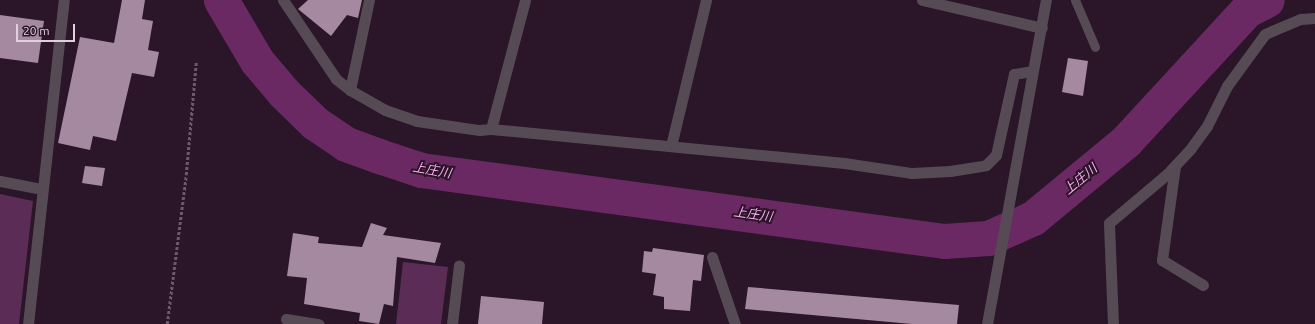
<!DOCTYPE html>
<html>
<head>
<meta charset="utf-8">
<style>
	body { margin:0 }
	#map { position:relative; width:1315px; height:324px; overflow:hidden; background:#2b1528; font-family:Ubuntu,"Noto Sans JP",sans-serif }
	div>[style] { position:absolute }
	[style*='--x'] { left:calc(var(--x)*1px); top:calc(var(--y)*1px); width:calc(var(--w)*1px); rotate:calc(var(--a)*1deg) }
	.green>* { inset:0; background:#5b2d56 }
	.river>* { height:35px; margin:-17.5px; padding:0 17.5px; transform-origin:17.5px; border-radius:17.5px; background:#6b2964 }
	.building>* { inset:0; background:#a589a0 }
	.path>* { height:2.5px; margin-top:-1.25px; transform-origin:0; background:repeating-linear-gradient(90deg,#6d596a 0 3px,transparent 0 5px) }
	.service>* { height:9px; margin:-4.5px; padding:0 4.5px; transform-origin:4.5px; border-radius:4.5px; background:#564b54 }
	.minor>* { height:11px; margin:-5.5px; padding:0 5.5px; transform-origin:5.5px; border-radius:5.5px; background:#564b54 }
	.tertiary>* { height:11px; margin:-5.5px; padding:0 5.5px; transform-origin:5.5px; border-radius:5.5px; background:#564b54 }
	span { translate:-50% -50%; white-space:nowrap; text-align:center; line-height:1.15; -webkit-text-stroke:4px #2b1528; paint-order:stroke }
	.water-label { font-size:13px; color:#f8aced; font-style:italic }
	.scale { position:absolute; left:16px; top:24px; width:59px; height:18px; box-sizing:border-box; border:2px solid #e0d0dd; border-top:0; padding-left:5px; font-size:12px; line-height:14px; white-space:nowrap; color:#e0d0dd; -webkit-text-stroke:3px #2b1528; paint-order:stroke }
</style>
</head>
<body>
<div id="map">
	<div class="green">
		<div style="clip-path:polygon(0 194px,33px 201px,19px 324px,0 324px)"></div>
		<div style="clip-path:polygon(403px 262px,448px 267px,441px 324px,396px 324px)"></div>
	</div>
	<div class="river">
		<div style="--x:221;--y:0;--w:71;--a:59.5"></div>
		<div style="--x:257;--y:61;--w:42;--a:49.8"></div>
		<div style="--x:284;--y:93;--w:43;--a:44.1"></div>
		<div style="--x:315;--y:123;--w:37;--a:34"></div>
		<div style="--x:346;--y:144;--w:38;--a:20"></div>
		<div style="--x:382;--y:157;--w:41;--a:18.4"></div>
		<div style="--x:421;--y:170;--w:528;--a:7.73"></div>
		<div style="--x:944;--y:241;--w:44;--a:-3.9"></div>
		<div style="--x:988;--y:238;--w:49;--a:-24"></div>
		<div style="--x:1033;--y:218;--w:121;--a:-39.6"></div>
		<div style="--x:1126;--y:141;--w:178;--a:-47.3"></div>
		<div style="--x:1247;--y:10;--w:22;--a:-27"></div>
	</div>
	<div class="building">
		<div style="clip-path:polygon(122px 0,145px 0,142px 19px,153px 21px,148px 50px,159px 52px,154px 77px,132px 73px,116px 141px,93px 136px,90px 150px,58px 143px,80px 37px,114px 43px)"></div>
		<div style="clip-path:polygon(308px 0,362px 0,358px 18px,347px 15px,331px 36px,298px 9px)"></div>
		<div style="clip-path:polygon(0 15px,44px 21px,38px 63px,0 58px)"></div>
		<div style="clip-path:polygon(1068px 58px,1088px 61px,1083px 96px,1062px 92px)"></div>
		<div style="clip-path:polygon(85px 166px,105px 168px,102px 186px,82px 183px)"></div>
		<div style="clip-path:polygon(371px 223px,387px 228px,383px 235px,441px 243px,435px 263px,397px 257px,393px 306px,384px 304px,379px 324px,359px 321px,360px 313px,304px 304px,307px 278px,287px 276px,293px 233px,319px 237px,318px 243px,362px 247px)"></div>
		<div style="clip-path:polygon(653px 248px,704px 255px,701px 281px,693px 280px,690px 311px,664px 309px,664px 297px,653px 295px,656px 274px,642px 272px,644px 251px,652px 252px)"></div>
		<div style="clip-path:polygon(748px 287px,959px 305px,957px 324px,912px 324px,745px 309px)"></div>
		<div style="clip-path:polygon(481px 296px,544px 302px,542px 324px,478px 324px)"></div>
	</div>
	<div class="path">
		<div style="--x:167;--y:324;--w:150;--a:-82.7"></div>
		<div style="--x:186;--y:175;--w:113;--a:-84.9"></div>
	</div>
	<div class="service">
		<div style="--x:1075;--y:0;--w:51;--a:66.9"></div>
	</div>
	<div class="minor">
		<div style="--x:283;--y:0;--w:95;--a:56.1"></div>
		<div style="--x:336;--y:79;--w:18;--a:38"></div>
		<div style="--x:350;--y:90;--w:40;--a:29.7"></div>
		<div style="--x:385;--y:110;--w:34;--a:19"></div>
		<div style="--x:417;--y:121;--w:63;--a:8.3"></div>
		<div style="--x:479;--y:130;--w:12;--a:-5"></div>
		<div style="--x:491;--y:129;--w:133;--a:-75.2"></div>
		<div style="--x:922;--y:0;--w:123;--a:13.1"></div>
		<div style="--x:350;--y:90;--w:92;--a:-78.1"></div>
		<div style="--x:491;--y:129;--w:355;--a:5.5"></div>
		<div style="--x:844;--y:163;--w:69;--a:8.4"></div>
		<div style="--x:912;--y:173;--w:38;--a:-3"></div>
		<div style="--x:950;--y:171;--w:36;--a:-9"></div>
		<div style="--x:986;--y:165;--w:14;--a:-45"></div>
		<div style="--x:996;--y:155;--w:83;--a:-77.5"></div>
		<div style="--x:1014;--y:74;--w:18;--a:-9"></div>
		<div style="--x:671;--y:146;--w:150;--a:-76.5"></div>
		<div style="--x:1175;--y:166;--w:95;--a:97.9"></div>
		<div style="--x:1162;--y:260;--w:48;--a:31.4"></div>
		<div style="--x:0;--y:181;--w:43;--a:10.8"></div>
		<div style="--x:712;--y:257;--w:71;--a:71.1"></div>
		<div style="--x:286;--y:319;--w:33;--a:9"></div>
		<div style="--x:28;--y:324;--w:326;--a:-83.7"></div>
		<div style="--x:452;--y:324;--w:59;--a:-83.2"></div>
		<div style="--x:1113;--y:324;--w:101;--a:-92.3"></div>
		<div style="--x:1109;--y:223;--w:76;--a:-40.2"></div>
		<div style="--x:1167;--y:174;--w:35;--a:-47"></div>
		<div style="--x:1191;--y:148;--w:27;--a:-54"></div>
		<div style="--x:1207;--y:126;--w:45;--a:-63.4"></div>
		<div style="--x:1227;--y:86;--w:64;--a:-53.8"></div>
		<div style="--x:1265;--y:34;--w:39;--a:-23"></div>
		<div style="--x:1301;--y:19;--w:14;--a:-4"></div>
	</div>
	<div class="tertiary">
		<div style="--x:987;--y:324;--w:329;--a:-79.7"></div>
	</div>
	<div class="water-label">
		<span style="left:432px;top:170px;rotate:10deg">上庄川</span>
		<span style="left:1080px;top:179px;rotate:-40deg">上庄川</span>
		<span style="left:753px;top:214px;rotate:8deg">上庄川</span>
	</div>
	<div class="scale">20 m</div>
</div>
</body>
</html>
